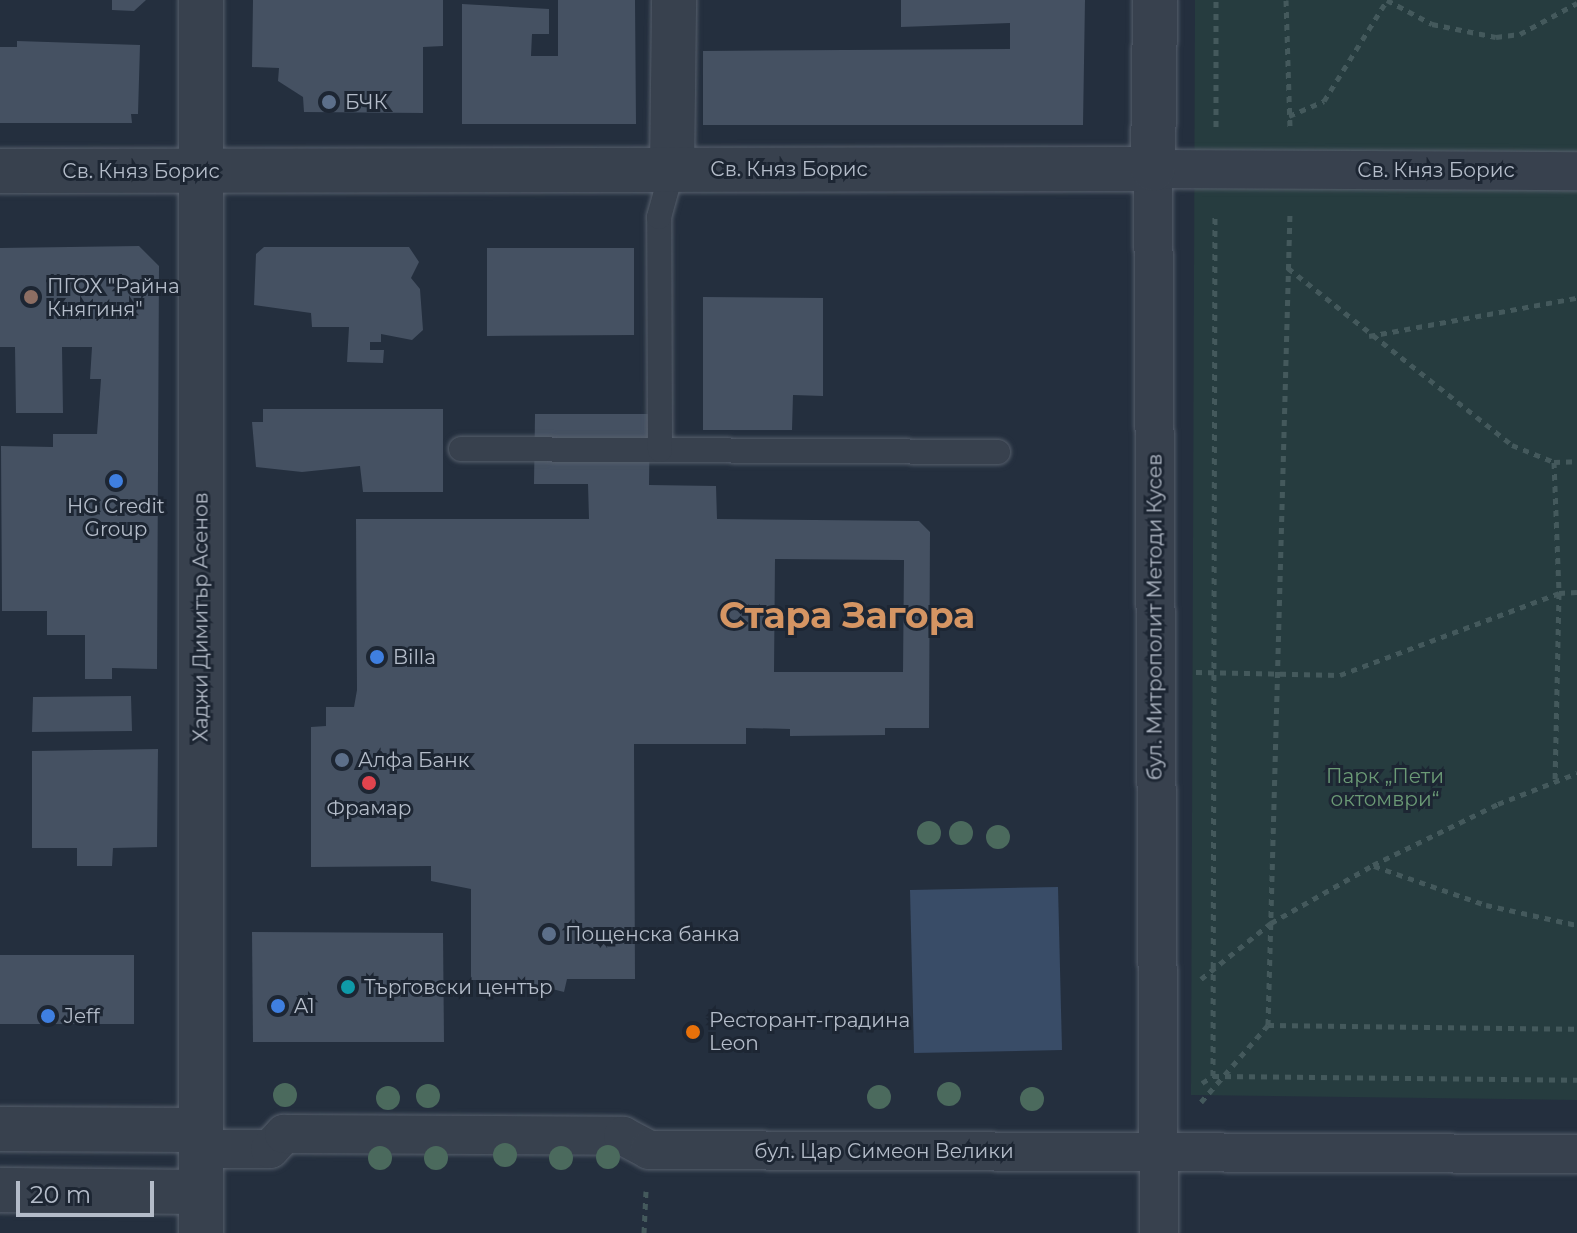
<!DOCTYPE html>
<html>
<head>
<meta charset="utf-8">
<style>
	body { margin:0 }
	#map { position:relative; width:1577px; height:1233px; overflow:hidden; background:#242f3e; font-family:Montserrat,sans-serif }
	div>[style] { position:absolute }
	[style*='--x'] { left:calc(var(--x)*1px); top:calc(var(--y)*1px); width:calc(var(--w)*1px); rotate:calc(var(--a)*1deg) }
	.green>* { inset:0; background:#263c3f }
	.water>* { inset:0; background:#394c67 }
	.building>* { inset:0; background:#455162 }
	.path>* { height:5px; margin-top:-2.5px; transform-origin:0; background:repeating-linear-gradient(90deg,#44595c 0 6px,transparent 0 12px) }
	.roads { filter:drop-shadow(0 0 2px #565f6c) drop-shadow(0 0 2px #565f6c) }
	.service>* { height:24px; margin:-12px; padding:0 12px; transform-origin:12px; border-radius:12px; background:#38414e }
	.pedestrian>* { height:38px; margin:-19px; padding:0 19px; transform-origin:19px; border-radius:19px; background:#38414e }
	.minor>* { height:44px; margin:-22px; padding:0 22px; transform-origin:22px; border-radius:22px; background:#38414e }
	.tertiary>* { height:44px; margin:-22px; padding:0 22px; transform-origin:22px; border-radius:22px; background:#38414e }
	.trees>* { width:24px; height:24px; margin:-12px; border-radius:50%; background:#4b6a5d }
	.dots>* { width:22px; height:22px; translate:-50% -50%; box-sizing:border-box; border:4px solid #1d2633; border-radius:50% }
	span { translate:-50% -50%; white-space:nowrap; text-align:center; line-height:1.15; -webkit-text-stroke:6px #1d2633; paint-order:stroke }
	.poi-label { font-size:20px; color:#b4bcc9 }
	.left { translate:0 -50%; text-align:left }
	.street-label { font-size:20px; color:#b4bcc9 }
	.park-label { font-size:20px; color:#6b9a76 }
	.town-label { font-size:36px; color:#d59563; font-weight:700 }
	.scale { position:absolute; left:16px; top:1181px; width:138px; height:36px; box-sizing:border-box; border:4px solid #b4bcc9; border-top:0; padding-left:10px; font-size:24px; line-height:28px; white-space:nowrap; color:#b4bcc9; -webkit-text-stroke:6px #1d2633; paint-order:stroke }
</style>
</head>
<body>
<div id="map">
	<div class="green">
		<div style="clip-path:polygon(1195px 0,1577px 0,1577px 1100px,1191px 1095px)"></div>
	</div>
	<div class="water">
		<div style="clip-path:polygon(1058px 887px,1062px 1050px,914px 1053px,910px 890px)"></div>
	</div>
	<div class="building">
		<div style="clip-path:polygon(112px 0,146px 0,134px 11px,112px 10px)"></div>
		<div style="clip-path:polygon(253px 0,443px 0,443px 46px,423px 47px,423px 113px,304px 112px,303px 97px,278px 81px,279px 68px,252px 67px)"></div>
		<div style="clip-path:polygon(558px 0,635px 0,636px 124px,462px 124px,462px 4px,549px 9px,549px 34px,532px 34px,531px 56px,558px 56px)"></div>
		<div style="clip-path:polygon(901px 0,1085px 0,1083px 125px,703px 125px,703px 51px,1010px 49px,1010px 23px,901px 27px)"></div>
		<div style="clip-path:polygon(17px 41px,140px 45px,138px 114px,131px 114px,132px 123px,0 123px,0 47px,17px 47px)"></div>
		<div style="clip-path:polygon(139px 246px,159px 266px,157px 669px,112px 668px,112px 679px,85px 679px,85px 635px,47px 635px,47px 611px,2px 611px,1px 446px,53px 447px,53px 434px,97px 434px,101px 379px,90px 379px,92px 347px,62px 347px,63px 413px,16px 413px,15px 347px,0 347px,0 248px)"></div>
		<div style="clip-path:polygon(264px 247px,409px 247px,419px 262px,411px 278px,420px 289px,423px 330px,412px 340px,381px 334px,381px 342px,370px 342px,370px 350px,384px 350px,383px 363px,347px 362px,349px 327px,312px 327px,311px 313px,254px 305px,256px 254px)"></div>
		<div style="clip-path:polygon(487px 248px,634px 248px,634px 335px,487px 336px)"></div>
		<div style="clip-path:polygon(703px 297px,823px 298px,823px 396px,793px 395px,792px 430px,703px 430px)"></div>
		<div style="clip-path:polygon(263px 409px,443px 409px,443px 492px,363px 492px,360px 466px,302px 472px,256px 467px,252px 422px,263px 422px)"></div>
		<div style="clip-path:polygon(evenodd,535px 414px,650px 414px,649px 485px,716px 486px,717px 519px,919px 521px,930px 532px,929px 728px,885px 728px,885px 735px,790px 736px,790px 729px,746px 728px,746px 744px,634px 744px,635px 979px,567px 979px,564px 992px,517px 980px,471px 980px,471px 889px,431px 881px,431px 866px,311px 867px,311px 727px,326px 726px,326px 707px,354px 707px,357px 690px,356px 519px,589px 519px,588px 484px,534px 484px,535px 414px,775px 559px,904px 560px,903px 672px,774px 672px,775px 559px)"></div>
		<div style="clip-path:polygon(131px 696px,132px 731px,32px 732px,33px 697px)"></div>
		<div style="clip-path:polygon(158px 749px,157px 847px,113px 848px,112px 866px,77px 866px,77px 848px,32px 848px,32px 751px)"></div>
		<div style="clip-path:polygon(252px 932px,443px 933px,444px 1042px,253px 1042px)"></div>
		<div style="clip-path:polygon(0 955px,134px 955px,134px 1024px,0 1024px)"></div>
	</div>
	<div class="path">
		<div style="--x:1286;--y:0;--w:127;--a:88.2"></div>
		<div style="--x:1387;--y:0;--w:51;--a:28.1"></div>
		<div style="--x:1432;--y:24;--w:65;--a:11.5"></div>
		<div style="--x:1496;--y:37;--w:24;--a:-7"></div>
		<div style="--x:1520;--y:34;--w:65;--a:-28.5"></div>
		<div style="--x:1289;--y:116;--w:38;--a:-23"></div>
		<div style="--x:1324;--y:101;--w:119;--a:-58"></div>
		<div style="--x:1216;--y:127;--w:127;--a:-90"></div>
		<div style="--x:1288;--y:268;--w:285;--a:38.3"></div>
		<div style="--x:1512;--y:445;--w:45;--a:22"></div>
		<div style="--x:1554;--y:462;--w:23;--a:-2"></div>
		<div style="--x:1369;--y:336;--w:211;--a:-10.4"></div>
		<div style="--x:1554;--y:462;--w:131;--a:87.8"></div>
		<div style="--x:1559;--y:593;--w:18;--a:-3"></div>
		<div style="--x:1196;--y:672;--w:144;--a:1.2"></div>
		<div style="--x:1340;--y:675;--w:234;--a:-20.5"></div>
		<div style="--x:1559;--y:593;--w:187;--a:91.2"></div>
		<div style="--x:1374;--y:866;--w:119;--a:19.2"></div>
		<div style="--x:1486;--y:905;--w:93;--a:12.4"></div>
		<div style="--x:1201;--y:979;--w:90;--a:-38.7"></div>
		<div style="--x:1271;--y:923;--w:117;--a:-29.6"></div>
		<div style="--x:1373;--y:865;--w:139;--a:-26"></div>
		<div style="--x:1498;--y:804;--w:85;--a:-21.4"></div>
		<div style="--x:1268;--y:1025;--w:309;--a:0.7"></div>
		<div style="--x:1213;--y:1076;--w:863;--a:-89.87"></div>
		<div style="--x:1202;--y:1083;--w:13;--a:-32"></div>
		<div style="--x:1213;--y:1076;--w:364;--a:0.6"></div>
		<div style="--x:1201;--y:1102;--w:102;--a:-49"></div>
		<div style="--x:1268;--y:1025;--w:812;--a:-88.45"></div>
		<div style="--x:644;--y:1233;--w:42;--a:-87.3"></div>
	</div>
	<div class="roads">
		<div class="service">
			<div style="--x:461;--y:449;--w:537;--a:0.32"></div>
			<div style="--x:660;--y:450;--w:233;--a:-90.2"></div>
			<div style="--x:659;--y:217;--w:49;--a:-74.5"></div>
		</div>
		<div class="pedestrian">
			<div style="--x:201;--y:1149;--w:69;--a:0"></div>
			<div style="--x:270;--y:1149;--w:21;--a:-47"></div>
			<div style="--x:284;--y:1134;--w:339;--a:0.3"></div>
			<div style="--x:623;--y:1136;--w:30;--a:28"></div>
			<div style="--x:649;--y:1150;--w:928;--a:0.25"></div>
			<div style="--x:1159;--y:1233;--w:1064;--a:-90.32"></div>
			<div style="--x:1153;--y:169;--w:424;--a:0.3"></div>
		</div>
		<div class="minor">
			<div style="--x:672;--y:170;--w:170;--a:-89.3"></div>
			<div style="--x:0;--y:171;--w:1153;--a:-0.1"></div>
			<div style="--x:1153;--y:169;--w:169;--a:-89.3"></div>
		</div>
		<div class="tertiary">
			<div style="--x:0;--y:1129;--w:201;--a:0.3"></div>
			<div style="--x:0;--y:1190;--w:201;--a:0.6"></div>
			<div style="--x:201;--y:1233;--w:1233;--a:-90"></div>
		</div>
	</div>
	<div class="trees">
		<div style="left:929px;top:833px"></div>
		<div style="left:961px;top:833px"></div>
		<div style="left:998px;top:837px"></div>
		<div style="left:949px;top:1094px"></div>
		<div style="left:285px;top:1095px"></div>
		<div style="left:428px;top:1096px"></div>
		<div style="left:879px;top:1097px"></div>
		<div style="left:388px;top:1098px"></div>
		<div style="left:1032px;top:1099px"></div>
		<div style="left:505px;top:1155px"></div>
		<div style="left:608px;top:1157px"></div>
		<div style="left:380px;top:1158px"></div>
		<div style="left:436px;top:1158px"></div>
		<div style="left:561px;top:1158px"></div>
	</div>
	<div class="dots">
		<div style="left:329px;top:102px;background:#5c6f8a"></div>
		<div style="left:31px;top:297px;background:#8d6e63"></div>
		<div style="left:116px;top:481px;background:#3f7fe0"></div>
		<div style="left:377px;top:657px;background:#3f7fe0"></div>
		<div style="left:342px;top:760px;background:#5c6f8a"></div>
		<div style="left:369px;top:783px;background:#e0444e"></div>
		<div style="left:549px;top:934px;background:#5c6f8a"></div>
		<div style="left:348px;top:987px;background:#0f9aa8"></div>
		<div style="left:278px;top:1006px;background:#3f7fe0"></div>
		<div style="left:48px;top:1016px;background:#3f7fe0"></div>
		<div style="left:693px;top:1032px;background:#e8710a"></div>
	</div>
	<div class="poi-label">
		<span class="left" style="left:345px;top:102px">БЧК</span>
		<span class="left" style="left:47px;top:298px">ПГОХ "Райна<br>Княгиня"</span>
		<span style="left:116px;top:518px">HG Credit<br>Group</span>
		<span class="left" style="left:393px;top:657px">Billa</span>
		<span class="left" style="left:358px;top:760px">Алфа Банк</span>
		<span style="left:369px;top:808px">Фрамар</span>
		<span class="left" style="left:565px;top:934px">Пощенска банка</span>
		<span class="left" style="left:364px;top:987px">Търговски център</span>
		<span class="left" style="left:294px;top:1006px">A1</span>
		<span class="left" style="left:64px;top:1016px">Jeff</span>
		<span class="left" style="left:709px;top:1032px">Ресторант-градина<br>Leon</span>
	</div>
	<div class="street-label">
		<span style="left:789px;top:169px">Св. Княз Борис</span>
		<span style="left:1436px;top:170px">Св. Княз Борис</span>
		<span style="left:141px;top:171px">Св. Княз Борис</span>
		<span style="left:201px;top:617px;rotate:-90deg">Хаджи Димитър Асенов</span>
		<span style="left:1155px;top:617px;rotate:-90deg">бул. Митрополит Методи Кусев</span>
		<span style="left:884px;top:1151px">бул. Цар Симеон Велики</span>
	</div>
	<div class="park-label">
		<span style="left:1385px;top:788px">Парк „Пети<br>октомври“</span>
	</div>
	<div class="town-label">
		<span style="left:847px;top:616px">Стара Загора</span>
	</div>
	<div class="scale">20 m</div>
</div>
</body>
</html>
